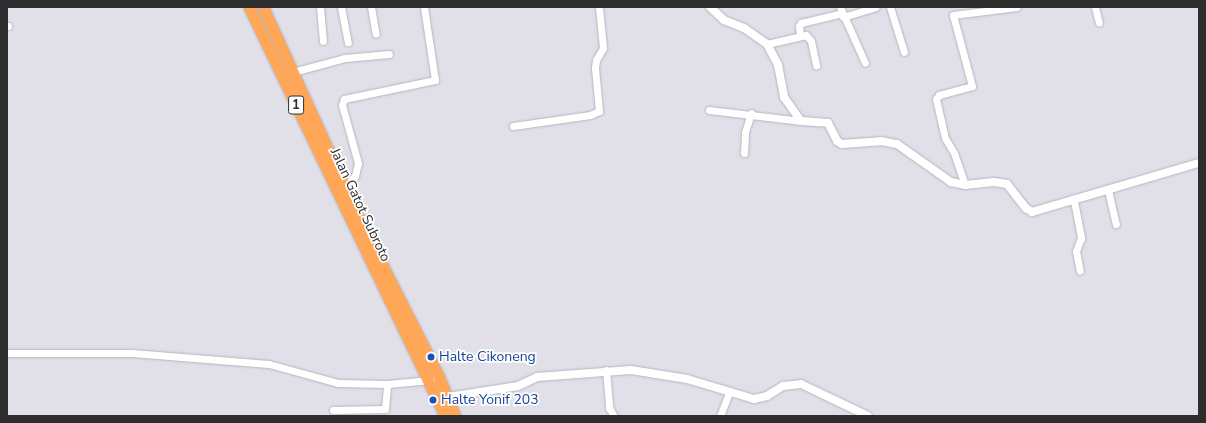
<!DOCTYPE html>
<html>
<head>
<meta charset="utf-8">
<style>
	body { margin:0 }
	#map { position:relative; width:1206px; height:423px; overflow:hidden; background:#f0e6de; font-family:"Nunito Sans",sans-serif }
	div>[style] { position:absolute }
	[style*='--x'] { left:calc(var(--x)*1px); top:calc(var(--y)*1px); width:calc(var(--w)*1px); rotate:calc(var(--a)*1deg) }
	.industrial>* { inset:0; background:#e1dfe8 }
	.roads { filter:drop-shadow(0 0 1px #b2b7c2) drop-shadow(0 0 1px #b2b7c2) }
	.minor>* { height:7px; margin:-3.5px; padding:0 3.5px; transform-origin:3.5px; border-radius:3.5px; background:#fff }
	.tertiary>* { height:8px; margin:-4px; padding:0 4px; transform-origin:4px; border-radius:4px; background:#fff }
	.trunk>* { height:11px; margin:-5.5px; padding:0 5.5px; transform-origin:5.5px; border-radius:5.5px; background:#ffa657 }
	.dots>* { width:11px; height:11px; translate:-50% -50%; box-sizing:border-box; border:2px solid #fff; border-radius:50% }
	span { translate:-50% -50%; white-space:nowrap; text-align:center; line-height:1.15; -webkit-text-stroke:3.5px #fff; paint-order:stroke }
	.shield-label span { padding:1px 3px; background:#fff; border:1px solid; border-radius:3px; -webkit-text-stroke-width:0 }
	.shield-label { font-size:13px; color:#2d2d2d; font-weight:700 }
	.street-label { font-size:14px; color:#2d2d2d }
	.transit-label { font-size:14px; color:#164399 }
	.left { translate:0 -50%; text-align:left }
	.frame { position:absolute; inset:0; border:8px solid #2d2d2d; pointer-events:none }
</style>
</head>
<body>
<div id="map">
	<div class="industrial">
		<div style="clip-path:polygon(7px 7px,1199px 7px,1199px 416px,7px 416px)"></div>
	</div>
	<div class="roads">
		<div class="minor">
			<div style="--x:320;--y:7;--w:34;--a:85"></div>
			<div style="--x:341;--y:7;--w:36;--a:79"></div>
			<div style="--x:371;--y:7;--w:27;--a:80"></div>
			<div style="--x:840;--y:7;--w:61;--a:65.9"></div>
			<div style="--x:890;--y:7;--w:47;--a:72.7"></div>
			<div style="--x:1095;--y:7;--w:16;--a:76"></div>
			<div style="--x:843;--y:17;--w:34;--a:-17"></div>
			<div style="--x:7;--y:26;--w:1;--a:0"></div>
			<div style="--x:800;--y:35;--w:9;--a:-96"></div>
			<div style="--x:799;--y:26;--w:4;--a:-56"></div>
			<div style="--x:801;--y:23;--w:42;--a:-13.7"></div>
			<div style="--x:767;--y:44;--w:40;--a:-13"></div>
			<div style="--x:806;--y:35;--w:8;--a:50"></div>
			<div style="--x:811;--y:41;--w:25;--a:78"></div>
			<div style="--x:293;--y:72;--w:54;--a:-15.1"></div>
			<div style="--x:345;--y:58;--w:44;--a:-5.2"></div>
			<div style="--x:709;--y:110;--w:93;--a:6.8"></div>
			<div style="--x:513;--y:126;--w:78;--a:-8.1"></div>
			<div style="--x:590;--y:115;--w:10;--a:-24"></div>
			<div style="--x:599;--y:111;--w:43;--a:-95.3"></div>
			<div style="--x:595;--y:68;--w:8;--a:-83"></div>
			<div style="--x:596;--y:60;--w:14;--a:-60"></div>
			<div style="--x:603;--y:48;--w:41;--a:-95.6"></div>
			<div style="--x:744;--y:153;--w:21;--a:-87"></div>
			<div style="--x:745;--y:132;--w:20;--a:-72"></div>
			<div style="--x:965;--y:185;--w:34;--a:-109"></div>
			<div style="--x:954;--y:153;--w:17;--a:-121"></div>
			<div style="--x:945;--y:138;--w:40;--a:-103"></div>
			<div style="--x:936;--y:99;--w:5;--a:-53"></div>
			<div style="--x:939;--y:95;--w:34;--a:-15"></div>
			<div style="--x:972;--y:86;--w:73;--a:-105"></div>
			<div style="--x:953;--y:15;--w:64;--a:-7.2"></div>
			<div style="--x:343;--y:188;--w:17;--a:-45"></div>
			<div style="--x:355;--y:176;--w:13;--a:-77"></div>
			<div style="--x:358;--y:163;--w:60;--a:-105.4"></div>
			<div style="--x:342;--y:105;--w:6;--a:-72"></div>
			<div style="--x:344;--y:99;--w:93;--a:-11.8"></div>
			<div style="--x:435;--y:80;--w:74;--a:-98.6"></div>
			<div style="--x:1108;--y:190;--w:35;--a:77"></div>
			<div style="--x:1074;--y:201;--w:38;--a:79"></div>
			<div style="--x:1081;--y:238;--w:14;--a:111"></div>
			<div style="--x:1076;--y:251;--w:20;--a:79"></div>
			<div style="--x:7;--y:353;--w:125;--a:0"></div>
			<div style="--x:132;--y:353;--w:137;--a:4.6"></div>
			<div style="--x:269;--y:364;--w:72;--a:15.4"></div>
			<div style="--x:338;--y:383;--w:49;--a:1.2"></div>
			<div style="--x:387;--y:384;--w:44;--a:-5.2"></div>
			<div style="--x:606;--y:370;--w:38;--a:85"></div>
			<div style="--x:609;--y:408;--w:9;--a:58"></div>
			<div style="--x:333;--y:410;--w:52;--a:-1.1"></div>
			<div style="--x:385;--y:409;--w:25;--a:-85"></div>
			<div style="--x:720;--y:416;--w:26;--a:-69"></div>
		</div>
		<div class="tertiary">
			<div style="--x:710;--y:7;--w:19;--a:43"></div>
			<div style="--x:724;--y:20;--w:22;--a:22"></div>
			<div style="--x:744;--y:28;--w:28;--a:35"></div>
			<div style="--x:767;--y:44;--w:24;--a:62"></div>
			<div style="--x:778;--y:65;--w:33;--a:79"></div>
			<div style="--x:784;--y:97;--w:29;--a:55"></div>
			<div style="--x:801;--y:121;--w:27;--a:4"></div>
			<div style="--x:828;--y:123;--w:20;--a:63"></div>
			<div style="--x:837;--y:141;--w:6;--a:31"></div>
			<div style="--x:842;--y:144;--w:39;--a:-4"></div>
			<div style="--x:881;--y:141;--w:16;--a:11"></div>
			<div style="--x:897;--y:144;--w:66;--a:35.1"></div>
			<div style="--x:951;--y:182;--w:14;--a:12"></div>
			<div style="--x:965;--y:185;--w:29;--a:-6"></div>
			<div style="--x:994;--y:182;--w:13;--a:9"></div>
			<div style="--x:1007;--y:184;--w:31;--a:52"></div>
			<div style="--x:1026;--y:208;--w:7;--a:34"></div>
			<div style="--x:1032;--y:212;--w:174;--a:-16.4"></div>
			<div style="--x:442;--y:398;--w:77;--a:-9"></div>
			<div style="--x:518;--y:386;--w:21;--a:-25"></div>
			<div style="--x:537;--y:377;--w:94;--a:-4.3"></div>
			<div style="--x:631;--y:370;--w:57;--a:9.1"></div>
			<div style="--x:687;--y:379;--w:70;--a:16.6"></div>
			<div style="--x:754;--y:399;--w:13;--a:-13"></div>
			<div style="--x:767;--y:396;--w:19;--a:-32"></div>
			<div style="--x:783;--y:386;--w:18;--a:-6"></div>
			<div style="--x:801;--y:384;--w:74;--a:25.5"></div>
		</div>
		<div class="trunk">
			<div style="--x:249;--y:7;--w:454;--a:64.4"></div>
			<div style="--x:263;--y:7;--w:246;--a:65.5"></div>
			<div style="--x:365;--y:231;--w:164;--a:63.1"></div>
			<div style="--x:439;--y:377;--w:42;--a:67.7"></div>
		</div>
	</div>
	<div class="dots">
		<div style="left:431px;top:357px;background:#1a4fb4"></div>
		<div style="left:433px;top:400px;background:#1a4fb4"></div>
	</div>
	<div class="shield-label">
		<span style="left:296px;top:105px">1</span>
	</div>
	<div class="street-label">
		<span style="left:360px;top:205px;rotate:65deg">Jalan Gatot Subroto</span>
	</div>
	<div class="transit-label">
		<span class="left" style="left:439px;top:357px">Halte Cikoneng</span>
		<span class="left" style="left:441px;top:400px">Halte Yonif 203</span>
	</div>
	<div class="frame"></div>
</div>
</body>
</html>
